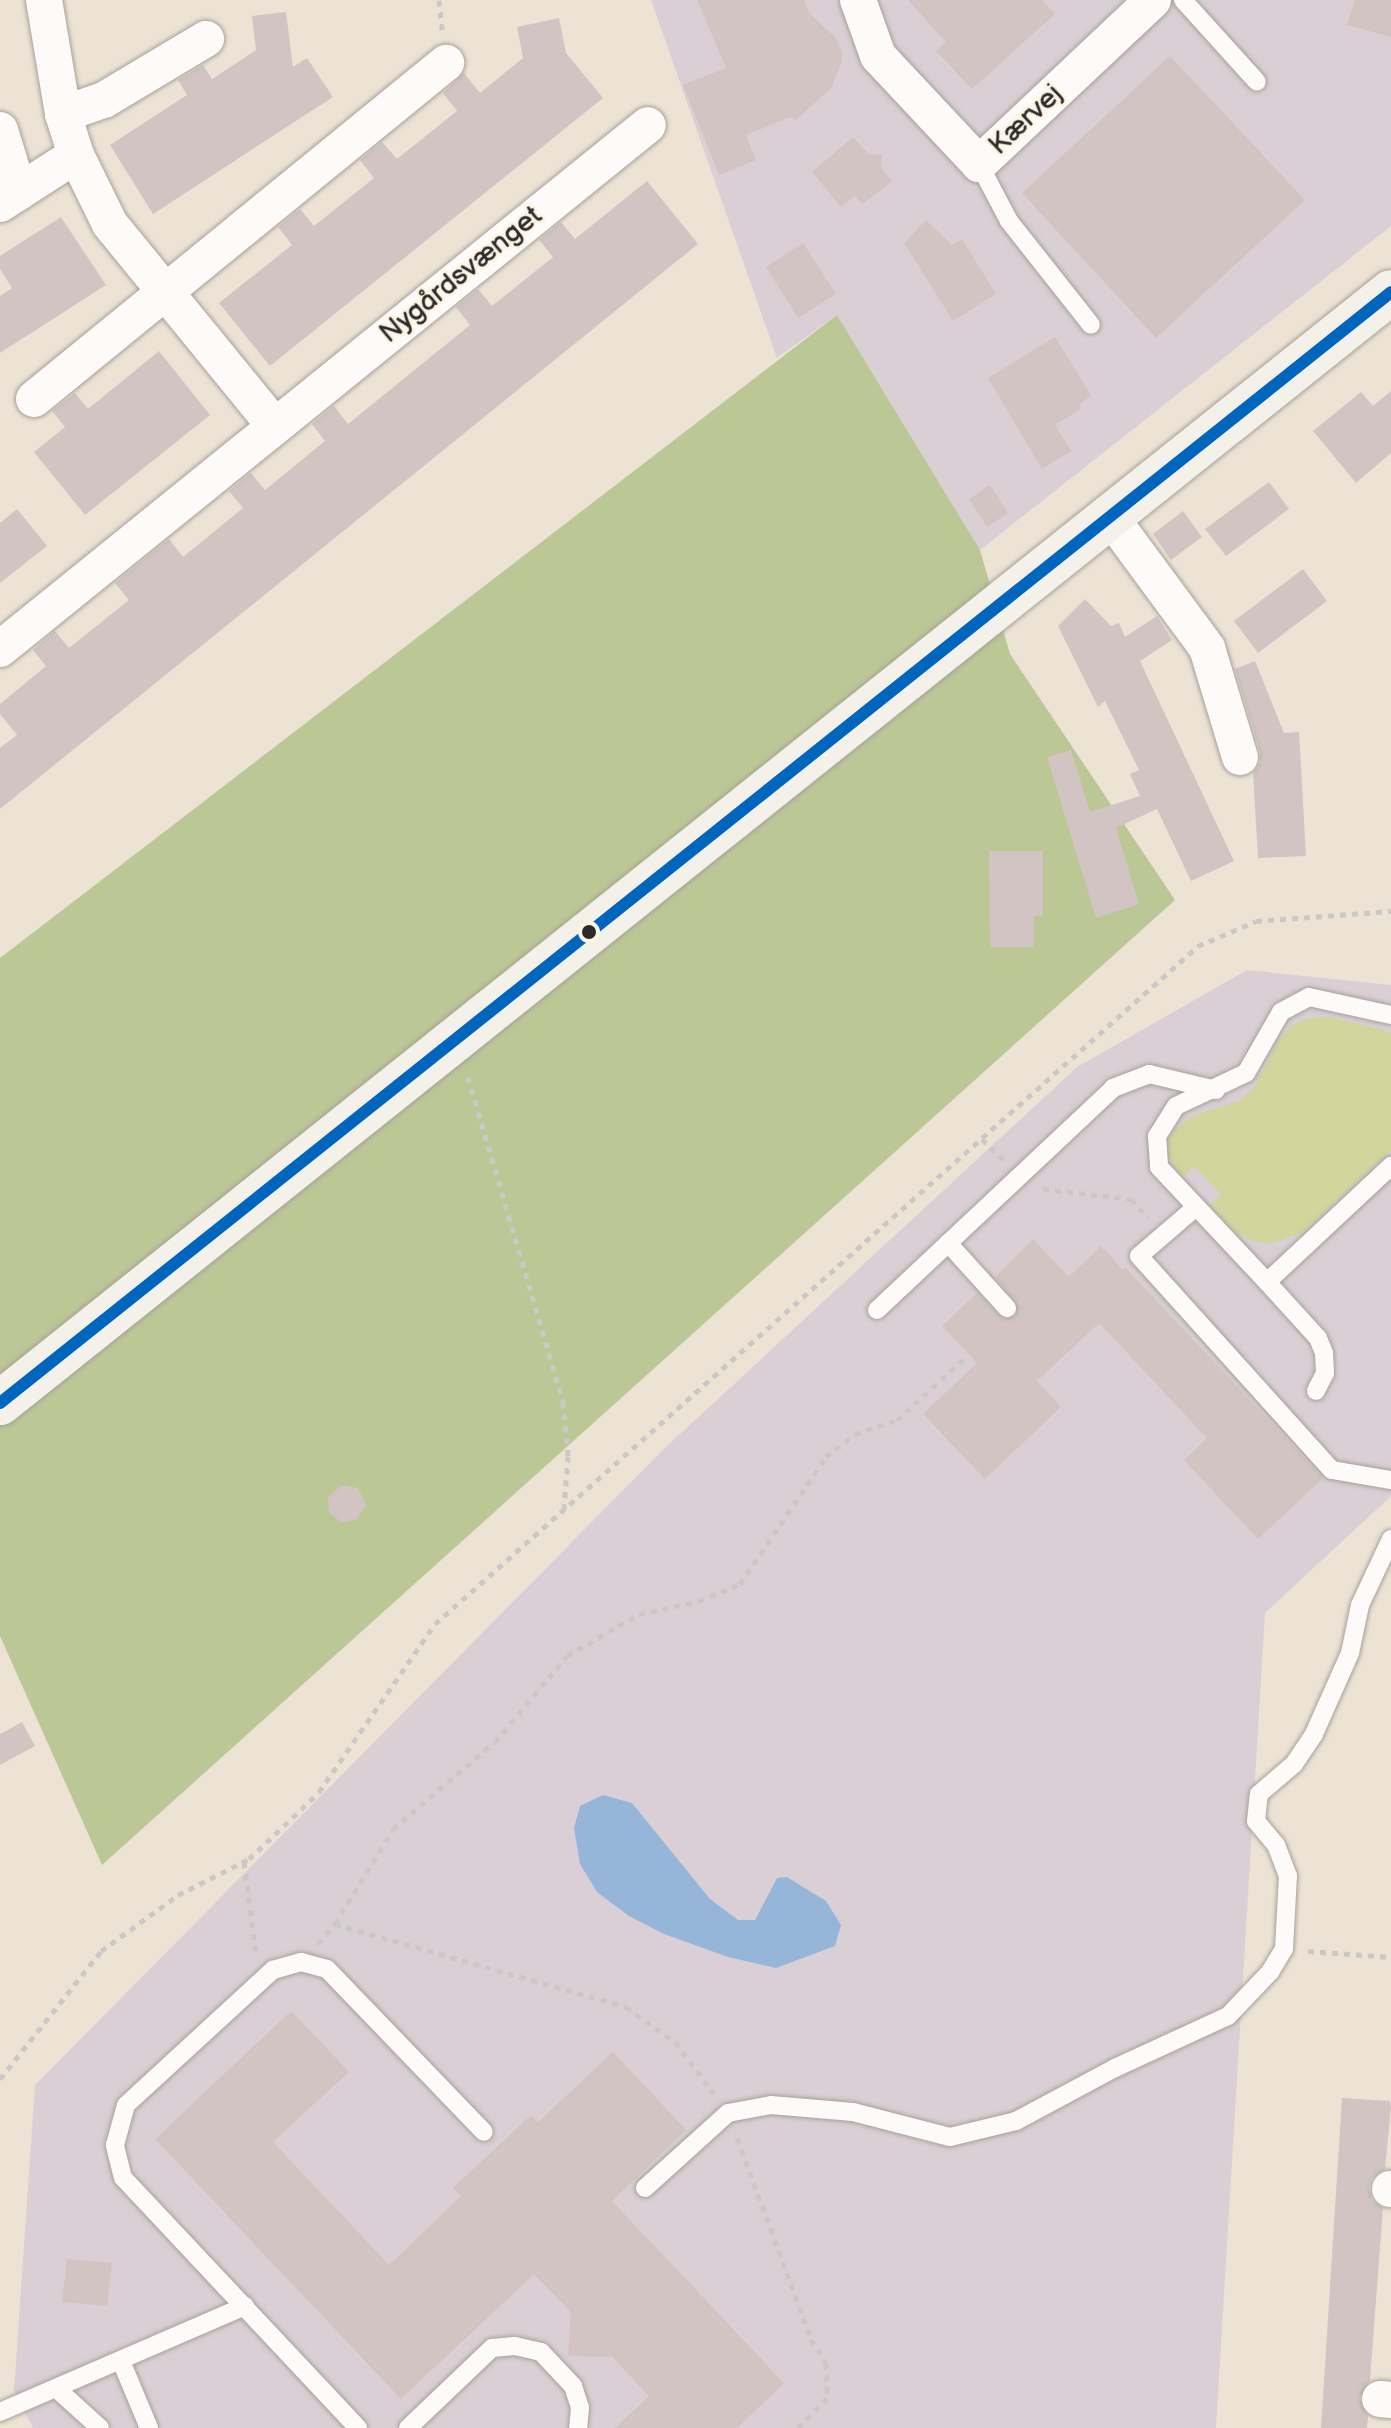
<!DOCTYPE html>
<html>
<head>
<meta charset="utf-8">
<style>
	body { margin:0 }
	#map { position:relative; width:1391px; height:2428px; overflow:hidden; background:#ede3d5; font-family:"Balsamiq Sans",sans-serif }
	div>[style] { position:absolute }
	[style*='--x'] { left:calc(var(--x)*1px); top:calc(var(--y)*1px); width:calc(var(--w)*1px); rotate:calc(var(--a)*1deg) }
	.industrial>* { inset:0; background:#dacfd5 }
	.green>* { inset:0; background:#d2d69d }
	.forest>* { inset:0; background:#bcc796 }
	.water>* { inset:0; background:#96b6d9 }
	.building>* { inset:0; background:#d2c4c2 }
	.path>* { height:5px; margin-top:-2.5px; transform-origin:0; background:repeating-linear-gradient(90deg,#cbc9c6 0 6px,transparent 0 12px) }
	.roads { filter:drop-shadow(0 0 2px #a7a199) drop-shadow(0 0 2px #a7a199) }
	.service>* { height:18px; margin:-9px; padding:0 9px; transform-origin:9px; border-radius:9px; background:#fcfbf9 }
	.minor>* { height:36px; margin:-18px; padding:0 18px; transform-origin:18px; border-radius:18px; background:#fcfbf9 }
	.secondary>* { height:44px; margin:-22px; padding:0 22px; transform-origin:22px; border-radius:22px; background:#f4f1ea }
	.bus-1>* { height:12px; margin:-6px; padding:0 6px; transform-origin:6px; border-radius:6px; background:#0065bd }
	.dots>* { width:22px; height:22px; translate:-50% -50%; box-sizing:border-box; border:4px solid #fcf5e5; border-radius:50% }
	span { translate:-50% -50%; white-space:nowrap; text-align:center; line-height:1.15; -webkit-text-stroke:6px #fcf5e5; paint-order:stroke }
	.street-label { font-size:28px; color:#2b2b2b }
</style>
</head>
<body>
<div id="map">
	<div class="industrial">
		<div style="clip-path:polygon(651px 0,1391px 0,1391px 226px,980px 550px,837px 315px,777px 358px)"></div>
		<div style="clip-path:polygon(1247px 970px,1391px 985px,1391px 1496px,1265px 1613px,1216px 2428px,33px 2428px,14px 2391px,35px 2085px,666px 1447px,1077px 1067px)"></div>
	</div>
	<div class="green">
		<div style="clip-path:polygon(1331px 1017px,1391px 1032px,1391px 1150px,1303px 1232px,1270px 1244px,1249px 1240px,1233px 1230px,1210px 1206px,1221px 1194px,1194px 1166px,1183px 1177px,1173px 1165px,1167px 1153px,1168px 1141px,1174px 1130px,1194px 1115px,1239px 1101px,1255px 1086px,1279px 1040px,1291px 1026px,1308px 1018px)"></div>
	</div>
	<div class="forest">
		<div style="clip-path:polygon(837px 315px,980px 550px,1010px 654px,1175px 900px,102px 1865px,0 1636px,0 958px)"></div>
	</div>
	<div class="water">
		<div style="clip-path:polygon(603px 1795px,632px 1803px,710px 1899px,738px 1920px,755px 1920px,777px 1878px,787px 1877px,826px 1901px,841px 1925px,835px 1946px,776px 1968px,728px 1957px,664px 1934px,629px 1916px,597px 1892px,580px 1864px,574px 1828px,580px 1806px)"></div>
	</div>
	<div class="building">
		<div style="clip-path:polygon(697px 0,804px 0,809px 13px,836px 38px,842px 52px,841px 64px,831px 88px,795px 121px,790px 117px,746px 135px,756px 160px,719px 175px,683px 85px,726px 68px)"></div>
		<div style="clip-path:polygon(908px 0,1042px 0,1055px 14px,972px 89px,936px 51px,946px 42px)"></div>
		<div style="clip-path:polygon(1355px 0,1391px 0,1391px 37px,1347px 25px)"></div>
		<div style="clip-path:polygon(286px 12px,293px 67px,307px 58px,333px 97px,153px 214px,110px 145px,187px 95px,178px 80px,203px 65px,212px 79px,256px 50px,252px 16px)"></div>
		<div style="clip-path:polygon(559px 18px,566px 53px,603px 98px,270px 366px,219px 303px,292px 245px,278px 227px,300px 209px,314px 226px,374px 178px,360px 160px,382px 142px,397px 159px,457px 111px,443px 93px,464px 73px,480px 93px,523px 58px,517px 27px)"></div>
		<div style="clip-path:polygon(1170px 56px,1305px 200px,1156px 338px,1022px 193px)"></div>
		<div style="clip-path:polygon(853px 137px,869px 154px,882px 155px,881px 167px,892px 182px,862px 204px,855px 196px,841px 207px,812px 172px)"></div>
		<div style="clip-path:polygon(647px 181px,698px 244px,0 809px,0 748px,17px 735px,0 714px,0 704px,46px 666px,33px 650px,55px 631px,69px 648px,129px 600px,115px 583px,169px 539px,183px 557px,243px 508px,229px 491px,251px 473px,265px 490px,325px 441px,312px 424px,334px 406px,348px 424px,470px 325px,456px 307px,478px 289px,492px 306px,553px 257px,539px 240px,561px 222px,575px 239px)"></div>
		<div style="clip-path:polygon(61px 217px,106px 285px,0 353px,0 296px,12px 288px,0 269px,0 256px)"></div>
		<div style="clip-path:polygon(926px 220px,952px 245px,962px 239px,996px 294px,953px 321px,904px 243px)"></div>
		<div style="clip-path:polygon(803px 243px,836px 294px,798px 318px,766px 267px)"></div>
		<div style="clip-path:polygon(1055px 337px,1091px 395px,1079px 405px,1081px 409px,1055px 425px,1071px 451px,1042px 469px,988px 378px)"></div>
		<div style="clip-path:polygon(159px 351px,210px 415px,85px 515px,34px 452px,65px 427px,52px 411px,75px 393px,88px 409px)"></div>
		<div style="clip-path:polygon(1391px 391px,1391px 453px,1356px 483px,1313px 431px,1361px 392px,1373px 406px)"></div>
		<div style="clip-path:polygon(1269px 482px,1289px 509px,1226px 556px,1205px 529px)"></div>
		<div style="clip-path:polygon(990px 485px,1008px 513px,987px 527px,969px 499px)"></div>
		<div style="clip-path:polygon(17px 509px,47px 546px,0 583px,0 523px)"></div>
		<div style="clip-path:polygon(1183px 511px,1202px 537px,1171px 560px,1153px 534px)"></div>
		<div style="clip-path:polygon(1303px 569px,1327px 601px,1258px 653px,1234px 621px)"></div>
		<div style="clip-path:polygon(1085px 599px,1111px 626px,1119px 623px,1125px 637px,1157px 616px,1172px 640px,1140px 661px,1234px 861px,1191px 881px,1157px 809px,1116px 828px,1139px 904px,1096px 918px,1047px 757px,1071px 750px,1090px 812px,1140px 796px,1130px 774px,1139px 770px,1105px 701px,1098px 707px,1058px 626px)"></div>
		<div style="clip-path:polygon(1255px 661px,1284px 733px,1299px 732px,1306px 856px,1258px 858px,1253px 773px,1260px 763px,1260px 752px,1235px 669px)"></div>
		<div style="clip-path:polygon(989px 851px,1043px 851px,1043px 916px,1034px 916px,1034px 947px,990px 947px)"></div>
		<div style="clip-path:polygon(1033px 1239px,1069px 1277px,1101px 1246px,1123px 1270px,1125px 1267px,1323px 1478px,1258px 1539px,1184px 1460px,1207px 1438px,1099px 1323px,1037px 1381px,1061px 1407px,985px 1479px,923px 1414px,977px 1363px,942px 1326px,977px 1293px,1003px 1319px,1016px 1316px,1016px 1301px,995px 1277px)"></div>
		<div style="clip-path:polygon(342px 1485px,358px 1488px,366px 1505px,357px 1519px,342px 1523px,329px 1512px,328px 1497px)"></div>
		<div style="clip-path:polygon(22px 1722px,35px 1746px,0 1765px,0 1734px)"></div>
		<div style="clip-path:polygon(291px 2011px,349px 2072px,273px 2142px,389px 2265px,461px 2196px,453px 2188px,531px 2115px,538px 2122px,613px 2052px,686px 2130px,612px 2201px,784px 2383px,737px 2428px,615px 2428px,649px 2396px,612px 2357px,568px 2356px,571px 2312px,534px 2274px,401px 2399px,155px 2139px)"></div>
		<div style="clip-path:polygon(1342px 2098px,1390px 2101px,1391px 2107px,1385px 2169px,1372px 2178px,1369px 2188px,1372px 2200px,1383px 2208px,1370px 2380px,1359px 2398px,1368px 2416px,1367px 2428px,1321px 2428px)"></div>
		<div style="clip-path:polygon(67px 2259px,112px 2263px,107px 2306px,62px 2302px)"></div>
	</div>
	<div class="path">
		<div style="--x:439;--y:0;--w:31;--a:84"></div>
		<div style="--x:468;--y:1077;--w:339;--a:73.7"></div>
		<div style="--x:563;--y:1402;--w:54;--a:84.7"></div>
		<div style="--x:568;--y:1456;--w:53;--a:94.3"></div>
		<div style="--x:982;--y:1139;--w:30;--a:44"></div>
		<div style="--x:1043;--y:1189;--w:89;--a:6.5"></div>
		<div style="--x:1131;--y:1199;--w:25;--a:48"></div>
		<div style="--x:244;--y:1862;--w:92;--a:82.5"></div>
		<div style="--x:335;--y:1924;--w:303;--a:15.9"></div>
		<div style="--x:626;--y:2007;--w:60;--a:35.5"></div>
		<div style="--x:675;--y:2042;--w:65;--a:53.1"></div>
		<div style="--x:318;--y:1944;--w:26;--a:-50"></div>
		<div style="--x:335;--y:1924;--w:111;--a:-58.6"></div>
		<div style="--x:393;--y:1829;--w:134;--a:-40.5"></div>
		<div style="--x:495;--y:1742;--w:112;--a:-50.1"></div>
		<div style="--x:567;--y:1656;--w:83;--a:-30.3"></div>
		<div style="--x:639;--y:1614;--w:61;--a:-12.2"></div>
		<div style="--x:699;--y:1601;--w:44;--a:-22.5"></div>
		<div style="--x:740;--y:1584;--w:153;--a:-55.9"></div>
		<div style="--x:826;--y:1457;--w:37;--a:-38"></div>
		<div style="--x:855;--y:1434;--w:44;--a:-18.4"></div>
		<div style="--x:897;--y:1420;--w:95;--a:-42.4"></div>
		<div style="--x:1308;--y:1951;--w:83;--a:4.1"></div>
		<div style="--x:0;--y:2079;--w:163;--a:-51.7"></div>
		<div style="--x:101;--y:1951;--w:95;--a:-36"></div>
		<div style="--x:178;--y:1895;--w:80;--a:-26.9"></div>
		<div style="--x:249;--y:1859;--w:97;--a:-43.7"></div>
		<div style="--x:319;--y:1792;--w:204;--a:-55.4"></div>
		<div style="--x:435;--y:1624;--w:1021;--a:-41.62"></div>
		<div style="--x:1198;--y:946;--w:63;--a:-23.3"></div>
		<div style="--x:1256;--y:921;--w:135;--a:-4.2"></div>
		<div style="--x:737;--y:2138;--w:214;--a:69.8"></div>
		<div style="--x:811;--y:2339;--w:28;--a:58"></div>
		<div style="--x:826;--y:2363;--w:35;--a:88"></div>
		<div style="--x:827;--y:2398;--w:42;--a:134"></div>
	</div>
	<div class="roads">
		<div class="service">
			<div style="--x:1183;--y:0;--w:110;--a:47.9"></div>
			<div style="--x:979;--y:164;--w:64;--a:62.2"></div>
			<div style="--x:1009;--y:221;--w:132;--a:51.7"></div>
			<div style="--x:1391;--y:1015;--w:84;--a:-167.6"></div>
			<div style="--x:1309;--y:997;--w:32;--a:152"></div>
			<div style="--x:1281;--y:1012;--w:70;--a:119.8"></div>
			<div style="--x:1246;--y:1073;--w:77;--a:154.8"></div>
			<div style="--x:1176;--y:1106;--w:36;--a:122"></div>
			<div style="--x:1157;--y:1136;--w:31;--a:86"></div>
			<div style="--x:1159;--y:1167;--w:158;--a:46.8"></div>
			<div style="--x:1267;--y:1282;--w:170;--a:-43.1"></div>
			<div style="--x:1196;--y:1207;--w:75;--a:139.3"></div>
			<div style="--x:1139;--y:1256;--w:288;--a:48"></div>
			<div style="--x:1332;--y:1470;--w:60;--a:9.6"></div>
			<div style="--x:948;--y:1243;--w:88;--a:47.8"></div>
			<div style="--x:1267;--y:1282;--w:76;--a:47.7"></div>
			<div style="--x:1318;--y:1338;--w:16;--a:68"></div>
			<div style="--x:1324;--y:1353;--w:20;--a:87"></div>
			<div style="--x:1325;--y:1373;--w:20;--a:117"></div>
			<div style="--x:877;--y:1310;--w:324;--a:-43.2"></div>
			<div style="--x:1113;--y:1088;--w:39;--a:-21"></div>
			<div style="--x:1149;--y:1074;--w:69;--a:13.4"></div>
			<div style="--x:645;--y:2188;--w:112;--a:-42.1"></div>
			<div style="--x:728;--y:2113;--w:44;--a:-10.5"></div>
			<div style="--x:771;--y:2105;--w:82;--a:4.9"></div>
			<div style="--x:853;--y:2112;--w:100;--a:14.5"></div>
			<div style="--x:950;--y:2137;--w:68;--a:-13.6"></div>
			<div style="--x:1016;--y:2121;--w:112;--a:-28.2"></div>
			<div style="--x:1115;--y:2068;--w:124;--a:-24.7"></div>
			<div style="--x:1228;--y:2016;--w:61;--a:-46.3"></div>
			<div style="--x:1270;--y:1972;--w:27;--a:-59"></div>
			<div style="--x:1284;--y:1949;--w:73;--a:-86.9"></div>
			<div style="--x:1288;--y:1876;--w:33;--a:-111"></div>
			<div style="--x:1276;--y:1845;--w:31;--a:-130"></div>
			<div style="--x:1256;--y:1821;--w:27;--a:-84"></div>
			<div style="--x:1259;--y:1794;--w:46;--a:-40.6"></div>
			<div style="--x:1294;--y:1764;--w:36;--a:-56"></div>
			<div style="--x:1314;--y:1734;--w:89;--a:-66"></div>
			<div style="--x:1350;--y:1653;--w:49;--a:-78.2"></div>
			<div style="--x:1360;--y:1605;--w:73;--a:-64.8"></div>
			<div style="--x:121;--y:2361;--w:73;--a:67.3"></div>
			<div style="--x:57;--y:2389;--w:58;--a:42.2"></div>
			<div style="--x:0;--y:2412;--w:267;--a:-23.4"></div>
			<div style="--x:358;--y:2428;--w:343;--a:-133.2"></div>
			<div style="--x:123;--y:2178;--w:34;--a:-104"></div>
			<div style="--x:115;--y:2145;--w:41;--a:-74.6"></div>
			<div style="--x:126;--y:2105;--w:200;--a:-42.6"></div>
			<div style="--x:273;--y:1970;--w:29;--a:-16"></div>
			<div style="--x:301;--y:1962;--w:27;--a:15"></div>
			<div style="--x:327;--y:1969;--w:226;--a:46.1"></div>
			<div style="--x:408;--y:2428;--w:116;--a:-43.6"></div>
			<div style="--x:492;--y:2348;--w:23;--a:-5"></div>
			<div style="--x:515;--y:2346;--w:27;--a:13"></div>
			<div style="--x:541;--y:2352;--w:47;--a:46.7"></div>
			<div style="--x:573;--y:2386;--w:22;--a:72"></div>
			<div style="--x:580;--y:2407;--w:21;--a:95"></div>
		</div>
		<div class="minor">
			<div style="--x:44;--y:0;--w:116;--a:80.5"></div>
			<div style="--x:63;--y:114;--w:43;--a:72.4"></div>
			<div style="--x:76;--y:155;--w:77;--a:63.8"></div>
			<div style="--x:110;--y:224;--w:261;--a:50.8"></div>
			<div style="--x:858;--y:0;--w:59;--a:70.3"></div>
			<div style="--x:878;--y:56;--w:148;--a:46.9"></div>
			<div style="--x:979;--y:164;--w:239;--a:-43.3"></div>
			<div style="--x:63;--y:114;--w:43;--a:-18.9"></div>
			<div style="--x:104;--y:100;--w:119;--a:-30.9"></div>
			<div style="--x:0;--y:130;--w:65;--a:73"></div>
			<div style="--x:0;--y:204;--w:90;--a:-32.8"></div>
			<div style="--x:34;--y:399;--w:532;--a:-39.2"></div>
			<div style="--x:1109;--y:515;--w:165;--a:53.6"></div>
			<div style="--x:1207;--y:648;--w:114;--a:73.2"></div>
			<div style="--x:0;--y:649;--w:833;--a:-38.96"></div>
			<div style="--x:1390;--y:2189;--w:1;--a:0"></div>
			<div style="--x:1380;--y:2399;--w:11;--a:5"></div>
		</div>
		<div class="secondary">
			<div style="--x:0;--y:1403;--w:1780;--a:-38.61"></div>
		</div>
	</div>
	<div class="bus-1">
		<div style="--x:0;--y:1403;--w:1780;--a:-38.61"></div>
	</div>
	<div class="dots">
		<div style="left:589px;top:932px;background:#2b2b2b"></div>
	</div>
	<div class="street-label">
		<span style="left:1026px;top:120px;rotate:-43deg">Kærvej</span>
		<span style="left:461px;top:275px;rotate:-39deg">Nygårdsvænget</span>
	</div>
</div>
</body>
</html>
